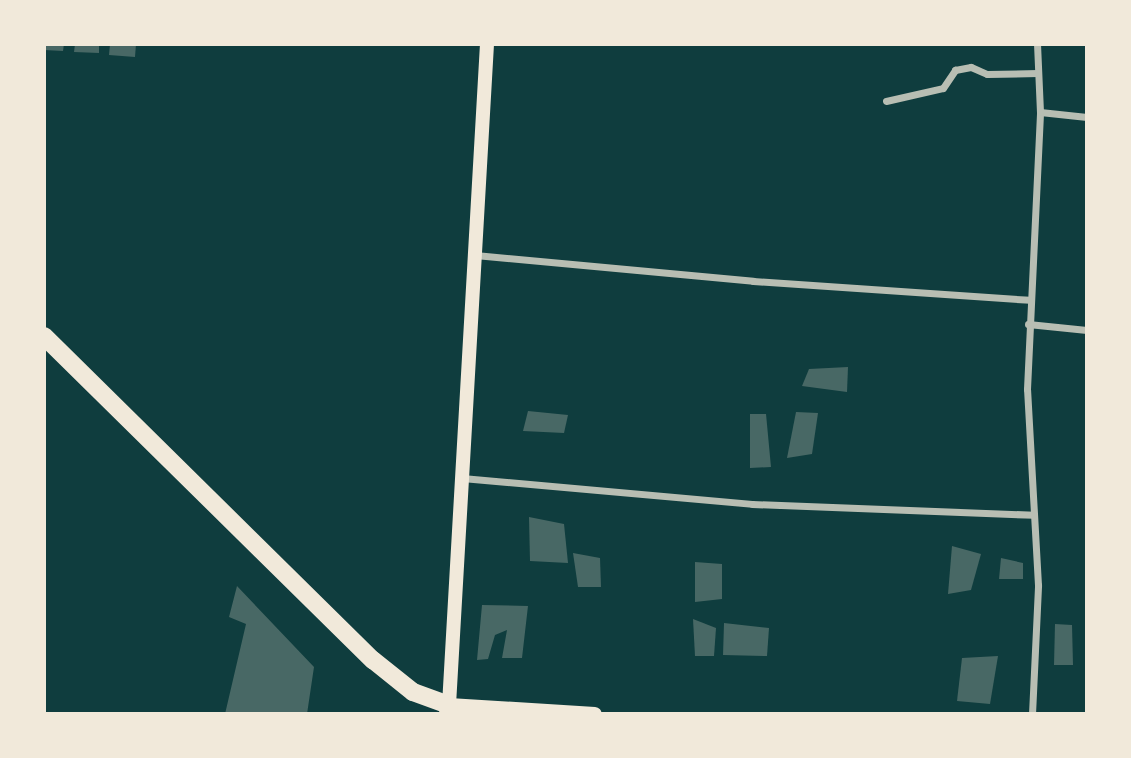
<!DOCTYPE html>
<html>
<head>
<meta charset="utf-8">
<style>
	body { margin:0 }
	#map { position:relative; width:1131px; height:758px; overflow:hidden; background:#0f3d3e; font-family:Literata,serif }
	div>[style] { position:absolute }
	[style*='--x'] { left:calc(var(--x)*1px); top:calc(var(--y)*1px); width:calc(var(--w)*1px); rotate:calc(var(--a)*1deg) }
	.building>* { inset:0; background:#486865 }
	.minor>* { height:7px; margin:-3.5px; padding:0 3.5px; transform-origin:3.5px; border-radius:3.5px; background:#b8beb3 }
	.secondary>* { height:14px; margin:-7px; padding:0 7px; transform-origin:7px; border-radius:7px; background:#f1e9da }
	.primary>* { height:18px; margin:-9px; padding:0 9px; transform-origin:9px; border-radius:9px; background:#f1e9da }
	span { translate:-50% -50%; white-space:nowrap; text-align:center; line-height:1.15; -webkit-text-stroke:5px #f1e9da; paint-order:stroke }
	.frame { position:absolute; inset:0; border:46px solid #f1e9da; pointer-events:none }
</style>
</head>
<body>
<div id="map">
	<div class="building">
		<div style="clip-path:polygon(44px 44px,64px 44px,63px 51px,44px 50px)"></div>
		<div style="clip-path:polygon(75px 44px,99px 44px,99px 53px,74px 52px)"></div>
		<div style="clip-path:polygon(110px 44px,136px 44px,135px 57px,109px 55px)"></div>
		<div style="clip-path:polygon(848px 367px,847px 392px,802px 386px,809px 369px)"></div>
		<div style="clip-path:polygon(528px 411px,568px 415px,564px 433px,523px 431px)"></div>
		<div style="clip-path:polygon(796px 412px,818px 413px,812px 454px,787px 458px)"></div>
		<div style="clip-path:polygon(750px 414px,766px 414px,771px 467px,750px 468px)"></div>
		<div style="clip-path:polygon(529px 517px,564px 524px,568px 563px,530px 561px)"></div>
		<div style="clip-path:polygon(952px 546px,981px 554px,971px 590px,948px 594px)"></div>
		<div style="clip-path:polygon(573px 553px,600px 558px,601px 587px,578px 587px)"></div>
		<div style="clip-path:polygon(1001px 558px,1023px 563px,1023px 579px,999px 579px)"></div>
		<div style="clip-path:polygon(695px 562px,722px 564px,722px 599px,695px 602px)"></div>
		<div style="clip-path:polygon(237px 586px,314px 667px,307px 714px,225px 714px,246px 624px,229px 617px)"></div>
		<div style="clip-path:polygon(482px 605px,528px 606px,522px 658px,502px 658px,507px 630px,495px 635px,488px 659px,477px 660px)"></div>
		<div style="clip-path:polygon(693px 619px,716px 628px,714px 656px,695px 656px)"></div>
		<div style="clip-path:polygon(724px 623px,769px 628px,767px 656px,723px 655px)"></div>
		<div style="clip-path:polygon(1055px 624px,1072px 625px,1073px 665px,1054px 665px)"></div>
		<div style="clip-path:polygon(998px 656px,990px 704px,957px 701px,962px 658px)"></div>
	</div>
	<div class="minor">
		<div style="--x:886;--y:101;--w:58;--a:-12.8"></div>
		<div style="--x:943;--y:88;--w:22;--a:-56"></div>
		<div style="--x:955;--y:70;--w:16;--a:-11"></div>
		<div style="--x:971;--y:67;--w:17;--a:24"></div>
		<div style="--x:987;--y:74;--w:51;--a:-1.1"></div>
		<div style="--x:1040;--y:112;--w:47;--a:6.1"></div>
		<div style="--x:475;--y:255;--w:279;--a:5.3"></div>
		<div style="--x:753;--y:281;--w:277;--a:3.9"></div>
		<div style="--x:1028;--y:324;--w:59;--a:5.8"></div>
		<div style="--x:462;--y:478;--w:291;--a:5.1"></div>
		<div style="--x:752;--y:504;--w:282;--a:2.2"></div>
		<div style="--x:1032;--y:714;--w:129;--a:-87.3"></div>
		<div style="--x:1038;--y:585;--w:196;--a:-93.2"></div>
		<div style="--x:1027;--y:389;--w:277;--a:-87.3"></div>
		<div style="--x:1040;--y:112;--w:68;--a:-92.5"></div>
	</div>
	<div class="secondary">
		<div style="--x:487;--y:44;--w:662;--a:93.29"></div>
		<div style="--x:449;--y:705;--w:146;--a:3.5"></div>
	</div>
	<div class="primary">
		<div style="--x:44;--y:336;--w:462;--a:44.6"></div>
		<div style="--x:373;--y:660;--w:51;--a:38.7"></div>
		<div style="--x:413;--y:692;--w:38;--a:20"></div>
		<div style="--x:449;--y:705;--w:9;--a:96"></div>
	</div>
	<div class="frame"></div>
</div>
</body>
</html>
